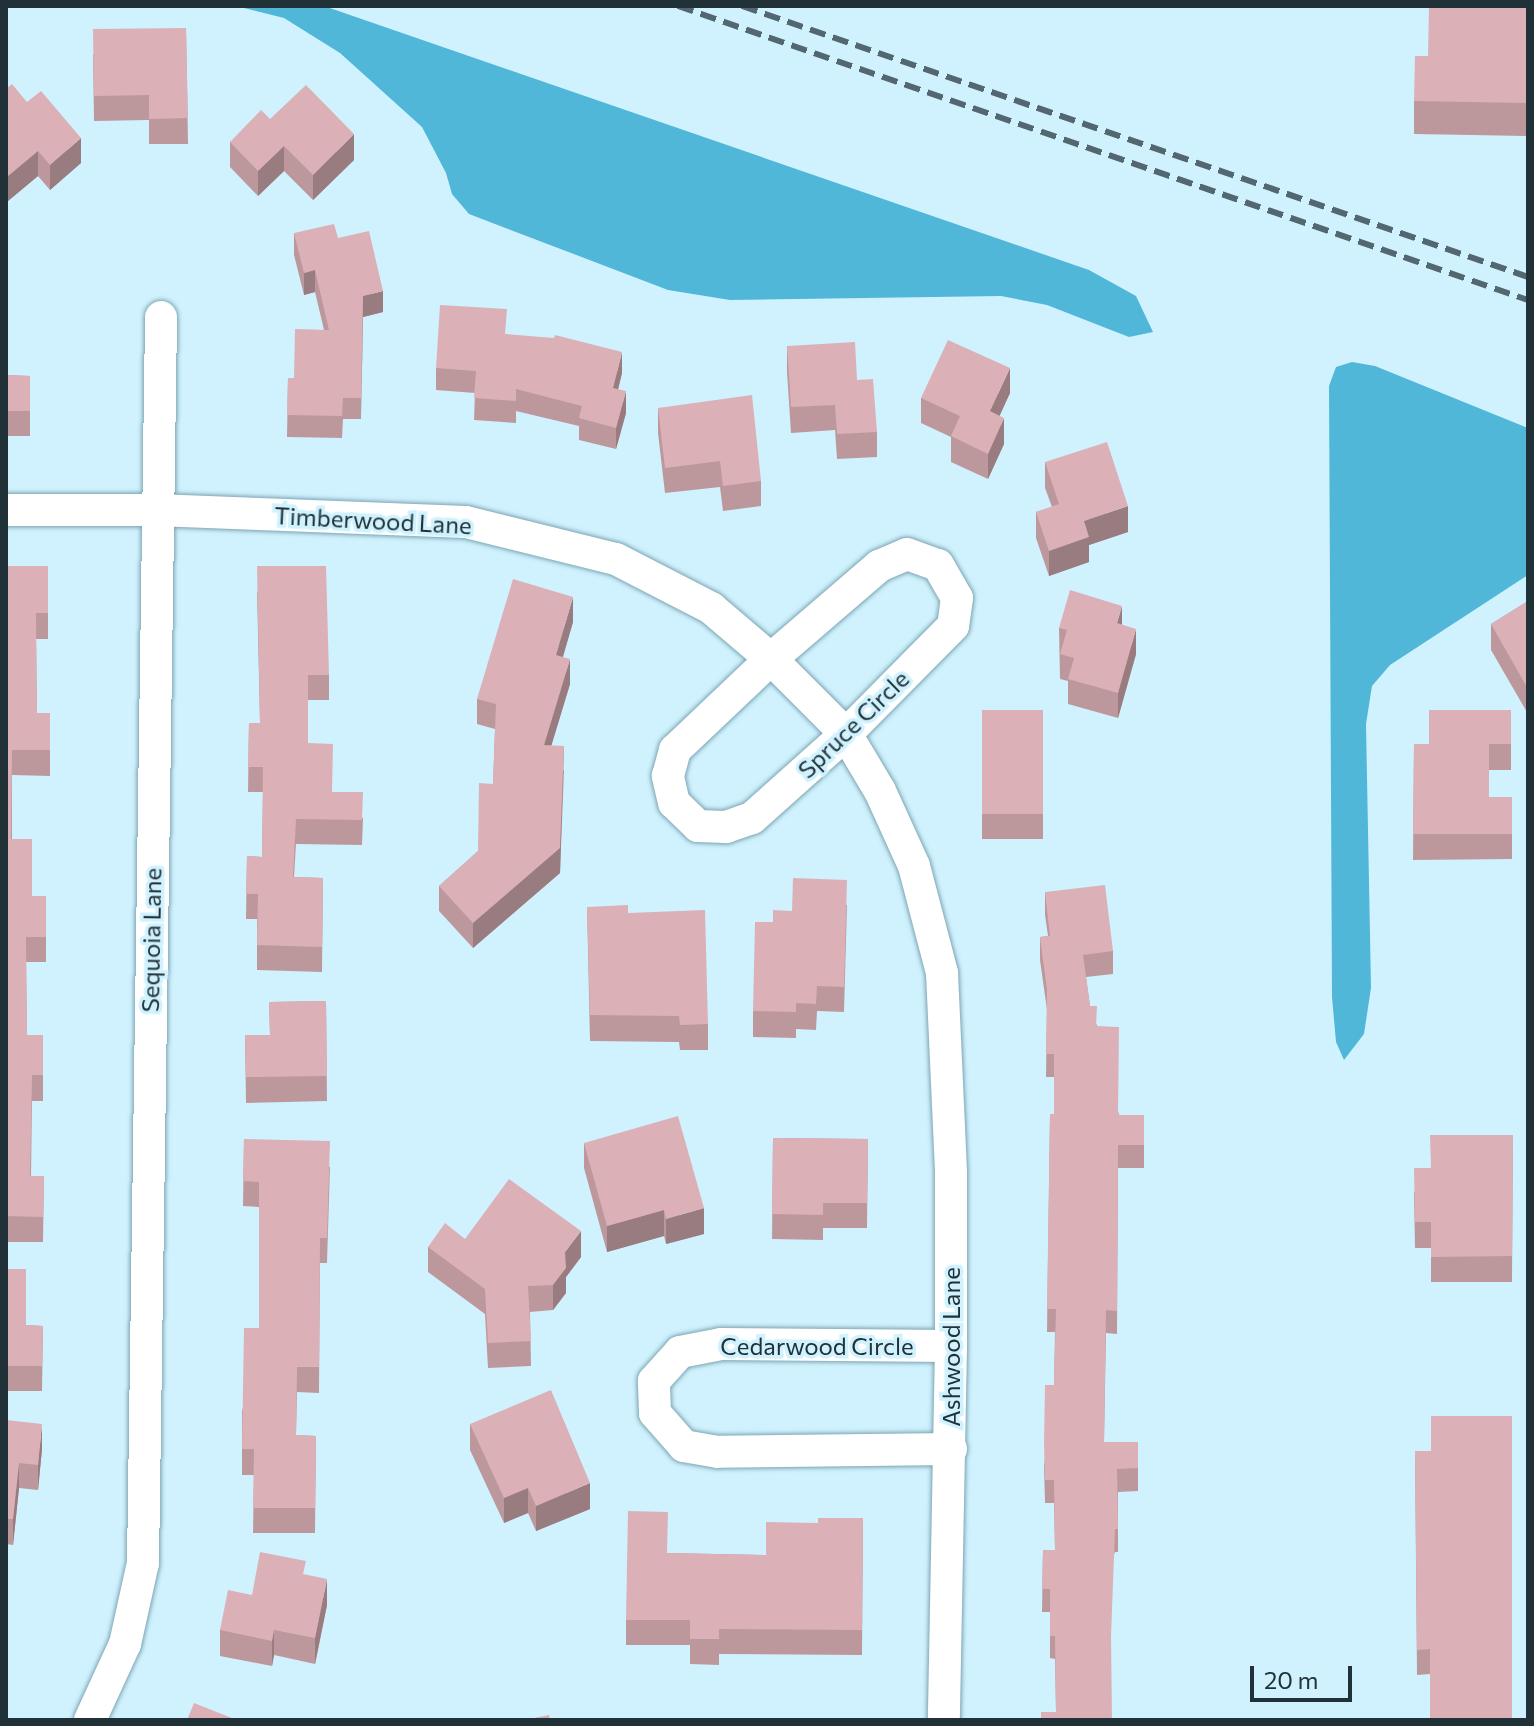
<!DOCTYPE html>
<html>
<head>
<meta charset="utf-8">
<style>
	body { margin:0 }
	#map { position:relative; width:1534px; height:1726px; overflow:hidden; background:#d0f2fe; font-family:Commissioner,sans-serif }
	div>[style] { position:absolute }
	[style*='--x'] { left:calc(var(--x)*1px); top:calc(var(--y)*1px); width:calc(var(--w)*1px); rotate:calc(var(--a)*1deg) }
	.water>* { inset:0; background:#50b7d9 }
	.roads { filter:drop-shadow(0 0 2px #7da5b4) drop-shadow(0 0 2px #7da5b4) }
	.street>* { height:32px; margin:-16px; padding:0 16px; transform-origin:16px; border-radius:16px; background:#fff }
	.rail>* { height:6px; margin-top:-3px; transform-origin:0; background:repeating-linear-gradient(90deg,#52676f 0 16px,transparent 0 24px) }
	.wall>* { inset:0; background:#bc989d }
	.shaded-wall>* { inset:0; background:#997c80 }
	.building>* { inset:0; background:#dbb1b7 }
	span { translate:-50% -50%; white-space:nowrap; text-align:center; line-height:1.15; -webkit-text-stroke:7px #d0f2fe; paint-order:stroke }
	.street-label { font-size:24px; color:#203137 }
	.frame { position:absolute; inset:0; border:8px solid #203137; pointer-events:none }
	.scale { position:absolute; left:1250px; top:1666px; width:102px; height:36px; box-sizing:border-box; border:4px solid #203137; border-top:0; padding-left:10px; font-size:24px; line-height:28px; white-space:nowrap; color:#203137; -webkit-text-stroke:6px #d0f2fe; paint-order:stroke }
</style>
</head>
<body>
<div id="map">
	<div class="water">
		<div style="clip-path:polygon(236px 6px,324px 6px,1089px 270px,1136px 296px,1153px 332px,1129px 337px,1047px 305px,1001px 296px,730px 300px,668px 290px,469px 214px,452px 194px,446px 173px,422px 127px,340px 53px,284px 18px)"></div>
		<div style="clip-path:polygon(1352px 362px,1375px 366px,1528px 428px,1528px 575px,1390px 665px,1372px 686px,1366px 724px,1371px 988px,1364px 1034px,1344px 1060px,1336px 1042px,1332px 997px,1329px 386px,1336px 367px)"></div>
	</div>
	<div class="roads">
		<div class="street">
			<div style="--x:6;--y:510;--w:150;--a:0"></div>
			<div style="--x:156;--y:510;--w:310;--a:2.2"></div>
			<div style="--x:466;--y:522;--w:154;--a:13.9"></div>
			<div style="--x:616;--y:559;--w:107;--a:27.3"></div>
			<div style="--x:711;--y:608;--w:79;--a:40.4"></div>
			<div style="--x:771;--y:659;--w:106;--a:45"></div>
			<div style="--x:846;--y:734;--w:66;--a:59.2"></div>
			<div style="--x:880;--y:791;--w:82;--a:65.6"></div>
			<div style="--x:914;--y:866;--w:111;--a:75.3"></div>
			<div style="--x:942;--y:973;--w:199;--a:87.4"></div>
			<div style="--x:951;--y:1172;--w:174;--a:90"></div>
			<div style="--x:951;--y:1346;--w:374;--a:91.1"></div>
			<div style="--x:907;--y:554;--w:33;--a:20"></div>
			<div style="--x:938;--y:565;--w:38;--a:60"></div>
			<div style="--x:957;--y:598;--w:28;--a:98"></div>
			<div style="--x:953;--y:626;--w:152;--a:134.7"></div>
			<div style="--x:846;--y:734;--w:126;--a:138.2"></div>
			<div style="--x:752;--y:818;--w:28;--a:161"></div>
			<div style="--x:726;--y:827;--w:28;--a:-178"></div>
			<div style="--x:698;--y:826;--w:33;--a:-136"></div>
			<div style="--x:674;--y:803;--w:28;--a:-103"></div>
			<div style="--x:668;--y:776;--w:27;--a:-75"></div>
			<div style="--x:675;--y:750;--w:132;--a:-43.5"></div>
			<div style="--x:771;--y:659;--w:143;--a:-40.7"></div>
			<div style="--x:879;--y:566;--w:30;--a:-23"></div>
			<div style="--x:951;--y:1449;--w:233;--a:179.3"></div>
			<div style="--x:718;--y:1452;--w:35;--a:-170"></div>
			<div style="--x:684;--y:1446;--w:44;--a:-131.3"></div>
			<div style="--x:655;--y:1413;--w:32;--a:-92"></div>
			<div style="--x:654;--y:1381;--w:39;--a:-48"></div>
			<div style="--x:680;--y:1352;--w:42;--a:-11"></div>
			<div style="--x:721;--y:1344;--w:230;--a:0.5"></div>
			<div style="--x:90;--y:1720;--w:84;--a:-65.3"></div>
			<div style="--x:125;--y:1644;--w:83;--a:-77.5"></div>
			<div style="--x:143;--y:1563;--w:1246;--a:-89.17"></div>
		</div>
	</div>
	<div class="rail">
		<div style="--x:678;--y:6;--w:899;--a:19.08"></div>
		<div style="--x:742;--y:6;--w:831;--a:19.02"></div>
	</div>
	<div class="wall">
		<div style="clip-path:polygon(1528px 6px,1528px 136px,1414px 134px,1414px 101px,1428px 56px)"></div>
		<div style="clip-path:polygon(186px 28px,188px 144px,149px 144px,149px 120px,94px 121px,93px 55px)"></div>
		<div style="clip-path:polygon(6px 89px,81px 163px,50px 190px,38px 176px,8px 201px,6px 200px)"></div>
		<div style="clip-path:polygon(270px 119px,354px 160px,313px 200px,284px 171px,258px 196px,230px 167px,230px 142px)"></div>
		<div style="clip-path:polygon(294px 233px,338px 238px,383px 312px,363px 317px,361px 419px,343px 419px,342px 438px,287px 437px,288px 378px,294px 378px,324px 330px,315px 292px,304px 295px,294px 255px)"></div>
		<div style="clip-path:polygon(506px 334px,622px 373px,618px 389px,626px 413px,616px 449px,579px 440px,579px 426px,516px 411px,516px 423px,474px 420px,475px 393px,436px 390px,436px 368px)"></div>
		<div style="clip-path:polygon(787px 346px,857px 380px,877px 432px,877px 457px,837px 459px,835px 430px,791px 433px,787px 372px)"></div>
		<div style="clip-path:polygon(6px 375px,30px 376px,30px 436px,6px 436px)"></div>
		<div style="clip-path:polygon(1010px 393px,999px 416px,1004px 444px,988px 479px,951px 462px,951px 437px,921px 423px,921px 398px)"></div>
		<div style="clip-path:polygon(658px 408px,761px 481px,761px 506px,723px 511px,720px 487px,665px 493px,658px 433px)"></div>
		<div style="clip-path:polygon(1045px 462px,1128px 532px,1089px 545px,1089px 562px,1049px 576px,1036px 538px,1036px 512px,1052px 507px,1045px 488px)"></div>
		<div style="clip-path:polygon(6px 566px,48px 566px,48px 639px,36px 639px,37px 713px,50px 713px,50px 776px,12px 775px,12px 839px,32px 896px,46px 896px,46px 962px,26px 962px,27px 1035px,43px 1035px,43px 1101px,32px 1101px,31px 1176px,44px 1176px,43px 1242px,6px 1242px)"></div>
		<div style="clip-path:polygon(257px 591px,329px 675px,329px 700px,308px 700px,308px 743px,332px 792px,363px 818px,362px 845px,296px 844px,294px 877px,323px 878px,322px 972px,257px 970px,257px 919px,246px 919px,247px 856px,262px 857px,263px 792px,248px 792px,249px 723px,260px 723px)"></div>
		<div style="clip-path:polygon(1528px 601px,1528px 714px,1491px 650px,1491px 624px)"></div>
		<div style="clip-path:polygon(573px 622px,563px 657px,570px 684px,551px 746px,564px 771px,560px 873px,473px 948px,439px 911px,439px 886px,478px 851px,493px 784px,495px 729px,477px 724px,477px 699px)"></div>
		<div style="clip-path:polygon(1122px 625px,1136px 654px,1118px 718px,1068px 704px,1068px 681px,1060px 679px,1059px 628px)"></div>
		<div style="clip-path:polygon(982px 710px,1043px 710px,1043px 839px,982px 839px)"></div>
		<div style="clip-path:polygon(1511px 710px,1511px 770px,1489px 770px,1489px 797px,1512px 797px,1512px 859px,1413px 860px,1414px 744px,1429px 744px)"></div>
		<div style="clip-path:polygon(1045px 892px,1113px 951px,1113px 974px,1086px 977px,1090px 1006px,1097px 1026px,1119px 1115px,1144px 1115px,1144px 1168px,1118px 1168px,1117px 1334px,1106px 1333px,1104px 1442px,1138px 1442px,1138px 1491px,1118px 1492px,1118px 1552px,1115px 1552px,1056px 1712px,1055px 1659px,1050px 1658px,1050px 1612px,1042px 1612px,1043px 1550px,1055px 1550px,1054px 1503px,1045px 1503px,1044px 1466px,1054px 1385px,1055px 1332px,1047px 1332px,1050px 1114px,1054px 1114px,1054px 1077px,1046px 1077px,1047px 1010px,1040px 960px,1040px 937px,1048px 936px,1045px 915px)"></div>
		<div style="clip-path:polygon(847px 905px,844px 1012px,817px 1011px,816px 1030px,796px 1029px,796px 1038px,753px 1037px,753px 1011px,773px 922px,792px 911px)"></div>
		<div style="clip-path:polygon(587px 907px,628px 913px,708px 1024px,708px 1050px,680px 1050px,679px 1042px,590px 1041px)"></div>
		<div style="clip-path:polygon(326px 1001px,327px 1101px,246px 1103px,245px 1035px,270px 1035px,269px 1002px)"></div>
		<div style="clip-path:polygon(1513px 1135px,1512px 1282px,1431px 1282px,1431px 1248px,1415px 1248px,1414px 1193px,1430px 1168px)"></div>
		<div style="clip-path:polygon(773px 1138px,868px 1139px,867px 1228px,823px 1228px,823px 1240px,772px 1239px)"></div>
		<div style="clip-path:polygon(244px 1139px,330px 1167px,327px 1263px,320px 1263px,319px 1393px,297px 1392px,296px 1435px,316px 1436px,315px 1533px,253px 1533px,254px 1475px,242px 1475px,242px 1412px,259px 1328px,259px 1207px,243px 1206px)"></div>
		<div style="clip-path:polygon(584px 1143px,704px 1234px,666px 1244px,664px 1236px,607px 1252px,584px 1168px)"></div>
		<div style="clip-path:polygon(465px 1239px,581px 1257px,566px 1277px,566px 1293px,553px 1310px,530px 1312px,531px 1366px,488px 1368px,485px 1314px,428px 1272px,428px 1247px)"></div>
		<div style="clip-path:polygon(6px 1269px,26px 1325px,43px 1326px,42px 1391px,6px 1391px)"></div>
		<div style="clip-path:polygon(6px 1420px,42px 1449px,38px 1490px,19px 1488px,13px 1545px,6px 1544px)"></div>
		<div style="clip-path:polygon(470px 1424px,590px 1509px,536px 1531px,528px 1513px,504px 1523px,470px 1450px)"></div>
		<div style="clip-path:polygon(1415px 1451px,1512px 1720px,1430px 1674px,1417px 1675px)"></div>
		<div style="clip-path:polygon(863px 1518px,862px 1655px,719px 1654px,719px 1665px,690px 1664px,690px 1645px,626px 1645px,626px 1620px,668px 1553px,766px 1555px,818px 1523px)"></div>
		<div style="clip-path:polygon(306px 1575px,327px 1605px,315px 1664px,274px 1655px,272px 1666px,220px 1656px,220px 1630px,252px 1595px)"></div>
	</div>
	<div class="shaded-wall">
		<div style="clip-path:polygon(354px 134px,354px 160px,313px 200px,313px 175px)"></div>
		<div style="clip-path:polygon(81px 138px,81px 163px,50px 190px,50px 165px)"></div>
		<div style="clip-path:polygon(284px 146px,284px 171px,258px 196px,258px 171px)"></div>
		<div style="clip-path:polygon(38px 151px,38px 176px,8px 201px,8px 176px)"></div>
		<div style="clip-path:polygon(315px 270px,315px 292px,304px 295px,304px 273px)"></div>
		<div style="clip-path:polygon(383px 291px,383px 312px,363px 317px,361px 419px,363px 296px)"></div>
		<div style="clip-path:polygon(622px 352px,622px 373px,613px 410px,613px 388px)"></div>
		<div style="clip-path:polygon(1010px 368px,1010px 393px,990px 437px,990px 411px)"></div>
		<div style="clip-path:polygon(626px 391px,626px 413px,616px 449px,616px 428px)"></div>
		<div style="clip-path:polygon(1004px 418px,1004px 444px,988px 479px,988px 454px)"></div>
		<div style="clip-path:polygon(1128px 506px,1128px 532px,1089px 545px,1089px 562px,1049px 576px,1049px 551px,1084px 521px)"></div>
		<div style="clip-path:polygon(573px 597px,573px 622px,556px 680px,556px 655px)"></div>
		<div style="clip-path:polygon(1122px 606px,1122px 631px,1117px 623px)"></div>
		<div style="clip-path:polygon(1136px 629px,1136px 654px,1118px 718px,1118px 693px)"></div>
		<div style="clip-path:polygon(570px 659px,570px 684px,544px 770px,544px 745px)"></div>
		<div style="clip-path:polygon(564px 746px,560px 873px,473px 948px,473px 923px)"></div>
		<div style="clip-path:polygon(704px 1208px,704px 1234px,666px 1244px,666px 1219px)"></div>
		<div style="clip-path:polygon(664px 1210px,664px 1236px,607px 1252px,607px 1226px)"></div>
		<div style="clip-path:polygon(581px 1231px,581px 1257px,566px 1277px,566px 1293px,553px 1310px,553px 1285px,565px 1252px)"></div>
		<div style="clip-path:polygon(42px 1424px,42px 1449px,38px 1490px,38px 1465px)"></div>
		<div style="clip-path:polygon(19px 1463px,19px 1488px,13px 1545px,13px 1519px)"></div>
		<div style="clip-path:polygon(590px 1483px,590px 1509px,536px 1531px,536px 1506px)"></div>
		<div style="clip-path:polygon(528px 1488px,528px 1513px,504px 1523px,504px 1498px)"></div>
		<div style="clip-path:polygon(327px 1579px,327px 1605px,315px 1664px,315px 1638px)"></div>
		<div style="clip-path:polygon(274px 1630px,274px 1655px,272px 1666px,272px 1641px)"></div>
	</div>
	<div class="building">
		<div style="clip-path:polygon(1429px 6px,1528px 6px,1528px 103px,1414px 101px,1415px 56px,1428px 56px)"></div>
		<div style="clip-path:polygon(186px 28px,188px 118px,149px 119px,149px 95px,94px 96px,93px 29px)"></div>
		<div style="clip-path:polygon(12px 84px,27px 102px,41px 91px,81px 138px,50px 165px,38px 151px,8px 176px,6px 174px,6px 89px)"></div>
		<div style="clip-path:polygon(306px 85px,354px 134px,313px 175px,284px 146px,258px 171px,230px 142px,261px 110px,270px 119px)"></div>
		<div style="clip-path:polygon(334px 224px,338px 238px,369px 231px,383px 291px,363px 296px,361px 398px,343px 398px,342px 416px,287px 415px,288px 378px,294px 378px,295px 329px,329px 330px,315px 270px,304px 273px,294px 233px)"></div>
		<div style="clip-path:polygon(440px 305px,507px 309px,505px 334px,554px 338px,555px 335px,622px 352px,613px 388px,626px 391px,616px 428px,579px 418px,582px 406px,516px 389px,516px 401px,474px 398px,476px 371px,436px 368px)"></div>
		<div style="clip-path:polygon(948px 340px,1010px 368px,990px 411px,1004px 418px,988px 454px,951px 436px,960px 416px,921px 398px)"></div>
		<div style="clip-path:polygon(855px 342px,857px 380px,873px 379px,877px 432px,837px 434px,835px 405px,791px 407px,787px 346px)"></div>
		<div style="clip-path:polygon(6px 375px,30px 376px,30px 411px,6px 411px)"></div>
		<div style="clip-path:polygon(752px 395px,761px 481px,723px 486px,720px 461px,665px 468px,658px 408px)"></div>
		<div style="clip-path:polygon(1107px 442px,1128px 506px,1084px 521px,1089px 537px,1049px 551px,1036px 512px,1059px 504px,1045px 462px)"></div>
		<div style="clip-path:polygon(6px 566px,48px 566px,48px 613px,36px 613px,37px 713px,50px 713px,50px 750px,12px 750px,11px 839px,32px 839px,32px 896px,46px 896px,46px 937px,26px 937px,27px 1035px,43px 1035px,43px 1075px,32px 1075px,30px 1176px,44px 1176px,43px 1217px,6px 1216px)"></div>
		<div style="clip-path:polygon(257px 566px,326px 566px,329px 675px,308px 675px,308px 743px,333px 744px,332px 792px,363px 792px,362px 820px,296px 819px,293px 877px,323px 878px,322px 947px,257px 945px,258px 894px,246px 894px,247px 856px,262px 857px,263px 767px,248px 767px,249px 723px,260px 723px)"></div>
		<div style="clip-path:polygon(513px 579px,573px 597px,556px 655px,570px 659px,544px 745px,564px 746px,560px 848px,473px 923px,439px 886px,478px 851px,479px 783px,493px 784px,496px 704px,477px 699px)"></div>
		<div style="clip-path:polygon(1070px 590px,1122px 606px,1117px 623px,1136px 629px,1118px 693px,1068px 679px,1074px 658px,1060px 654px,1067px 630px,1059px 628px)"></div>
		<div style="clip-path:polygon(1528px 601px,1528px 689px,1491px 624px)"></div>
		<div style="clip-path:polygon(982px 710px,1043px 710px,1043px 814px,982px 814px)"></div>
		<div style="clip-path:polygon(1429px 710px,1511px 710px,1511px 744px,1489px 744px,1489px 797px,1512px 797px,1512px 834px,1413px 834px,1414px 744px,1429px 744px)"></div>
		<div style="clip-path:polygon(793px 878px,847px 880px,844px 987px,817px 986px,816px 1004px,796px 1003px,796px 1012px,753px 1011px,755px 922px,773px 922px,773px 910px,792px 911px)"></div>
		<div style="clip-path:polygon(1105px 885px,1113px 951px,1083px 955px,1090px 1006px,1097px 1006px,1096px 1026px,1119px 1027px,1118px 1115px,1144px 1115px,1144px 1145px,1118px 1145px,1117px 1311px,1106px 1310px,1104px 1442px,1138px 1442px,1138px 1468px,1117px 1469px,1118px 1529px,1115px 1529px,1111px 1637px,1112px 1720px,1041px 1720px,1041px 1712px,1056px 1712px,1055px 1636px,1050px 1636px,1050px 1589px,1042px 1589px,1043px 1550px,1055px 1550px,1054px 1480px,1045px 1480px,1044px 1443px,1045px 1385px,1054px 1385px,1056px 1309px,1047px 1309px,1050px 1114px,1054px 1114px,1054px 1054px,1046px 1054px,1047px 990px,1040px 937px,1050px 936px,1045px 892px)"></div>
		<div style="clip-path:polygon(628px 905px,628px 913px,705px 910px,708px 1024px,680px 1025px,679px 1016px,590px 1015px,587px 907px)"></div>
		<div style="clip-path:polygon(326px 1001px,327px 1076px,246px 1077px,245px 1035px,270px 1035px,269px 1002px)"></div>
		<div style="clip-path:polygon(678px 1116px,704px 1208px,666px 1219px,664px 1210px,607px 1226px,584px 1143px)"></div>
		<div style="clip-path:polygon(1430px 1135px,1513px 1135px,1512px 1256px,1431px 1257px,1431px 1222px,1415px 1222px,1414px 1168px,1431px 1168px)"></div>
		<div style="clip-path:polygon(773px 1138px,868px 1139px,867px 1203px,823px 1203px,823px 1215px,772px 1214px)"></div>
		<div style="clip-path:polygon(244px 1139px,330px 1141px,327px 1238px,320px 1238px,319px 1367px,297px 1367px,296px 1435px,316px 1436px,315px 1508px,253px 1508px,254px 1449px,242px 1449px,244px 1328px,259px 1328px,259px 1182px,243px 1181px)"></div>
		<div style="clip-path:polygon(509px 1179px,581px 1231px,565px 1252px,566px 1268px,553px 1285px,528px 1286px,531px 1341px,488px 1343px,485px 1289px,428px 1247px,445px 1223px,465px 1239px)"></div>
		<div style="clip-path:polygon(6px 1269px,26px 1269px,26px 1325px,43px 1326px,42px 1366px,6px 1366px)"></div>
		<div style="clip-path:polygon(551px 1390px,590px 1483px,536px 1506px,528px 1488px,504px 1498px,470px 1424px)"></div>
		<div style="clip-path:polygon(1431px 1416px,1512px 1416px,1512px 1720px,1430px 1720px,1430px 1649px,1417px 1650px,1415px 1451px,1431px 1451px)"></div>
		<div style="clip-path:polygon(6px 1420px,42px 1424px,38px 1465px,19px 1463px,13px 1519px,6px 1519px)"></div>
		<div style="clip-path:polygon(628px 1511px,668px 1512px,667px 1553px,766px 1555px,766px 1522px,818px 1523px,818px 1518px,863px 1518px,862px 1630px,719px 1629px,719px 1639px,690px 1639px,690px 1620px,626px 1620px)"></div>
		<div style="clip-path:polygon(260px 1552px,306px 1561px,303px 1574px,327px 1579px,315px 1638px,274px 1630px,272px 1641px,220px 1630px,228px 1590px,252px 1595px)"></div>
		<div style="clip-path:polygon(194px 1703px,237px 1720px,187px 1720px)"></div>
		<div style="clip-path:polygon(549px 1715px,550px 1720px,524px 1720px)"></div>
	</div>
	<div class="street-label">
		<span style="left:373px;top:520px;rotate:3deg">Timberwood Lane</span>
		<span style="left:853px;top:724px;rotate:-44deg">Spruce Circle</span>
		<span style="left:151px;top:940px;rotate:-89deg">Sequoia Lane</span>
		<span style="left:817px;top:1346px">Cedarwood Circle</span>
		<span style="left:951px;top:1347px;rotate:-90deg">Ashwood Lane</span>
	</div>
	<div class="frame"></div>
	<div class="scale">20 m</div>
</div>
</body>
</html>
